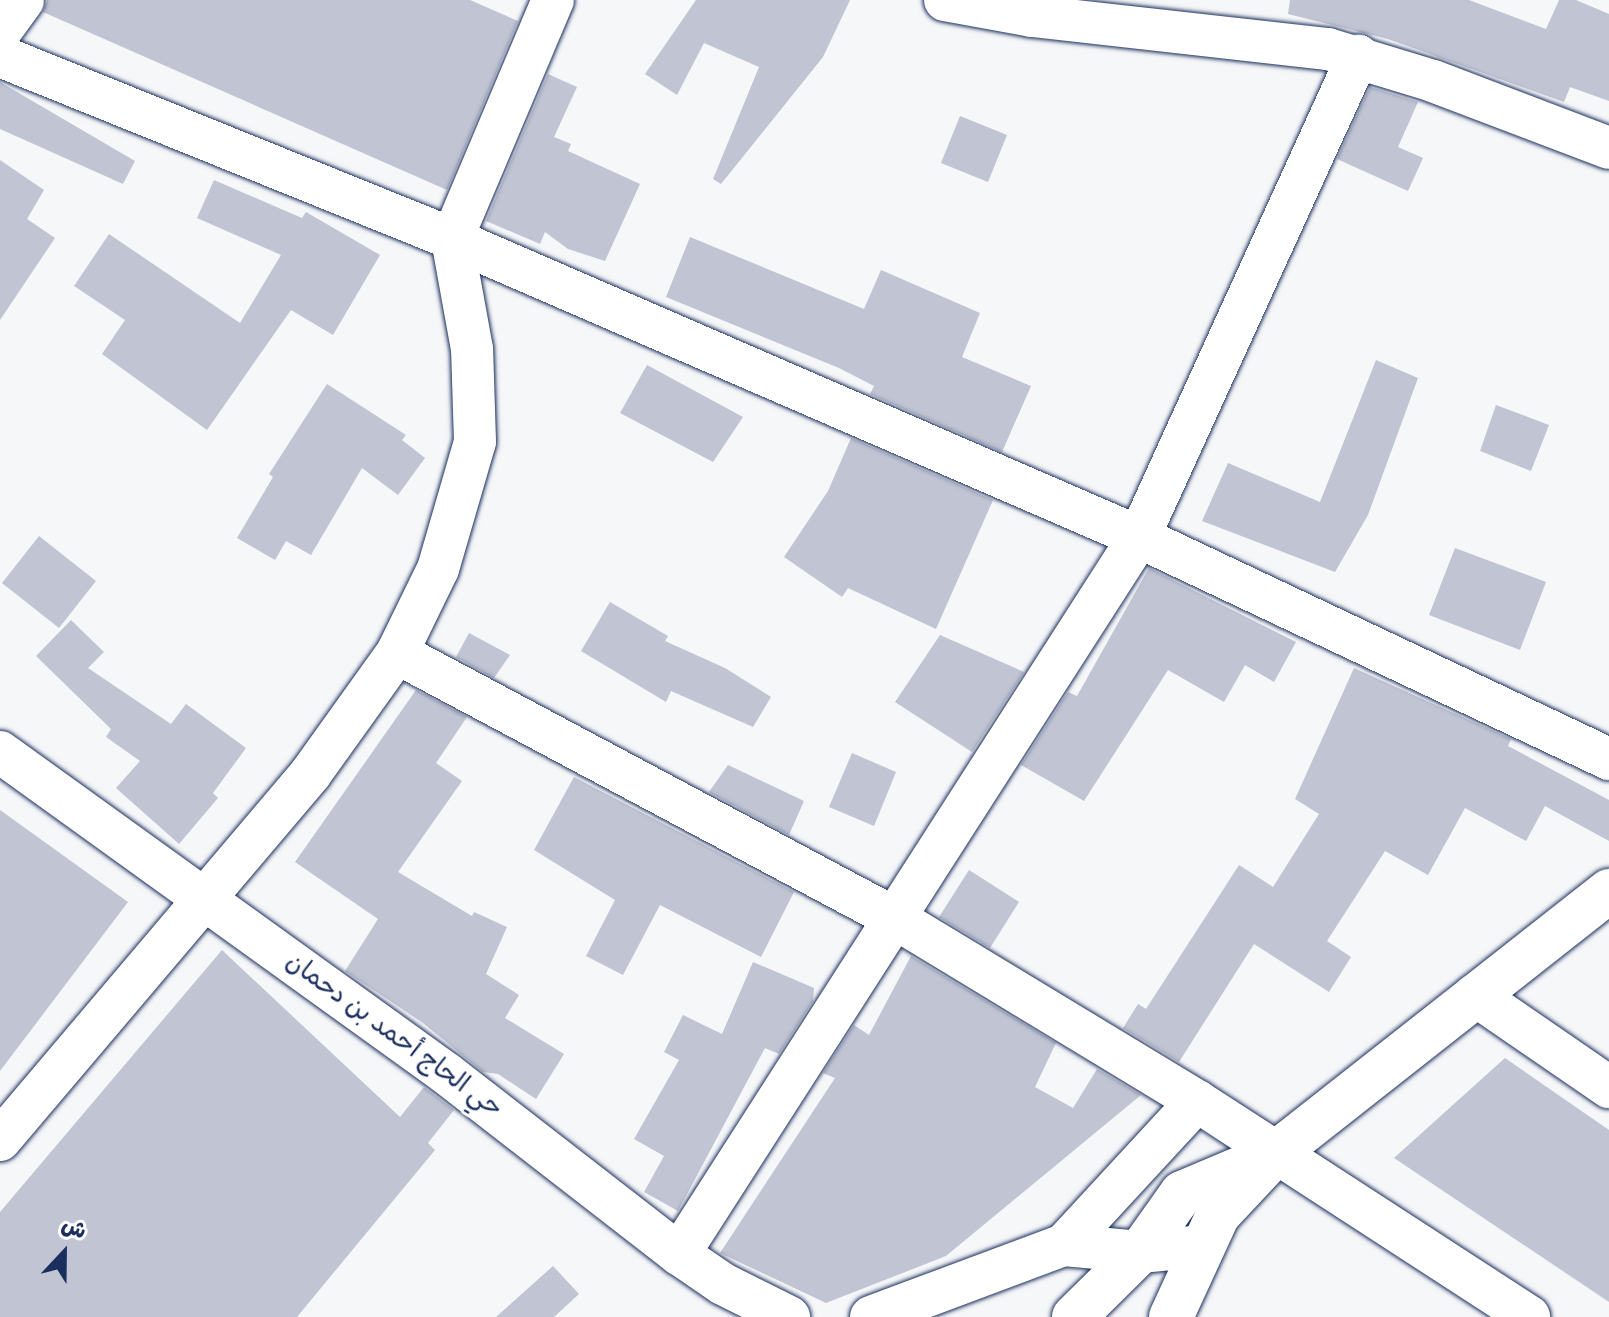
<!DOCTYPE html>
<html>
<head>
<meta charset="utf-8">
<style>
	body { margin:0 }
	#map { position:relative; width:1609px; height:1317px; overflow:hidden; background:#f6f7f9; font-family:Dekko,"Playpen Sans Arabic",sans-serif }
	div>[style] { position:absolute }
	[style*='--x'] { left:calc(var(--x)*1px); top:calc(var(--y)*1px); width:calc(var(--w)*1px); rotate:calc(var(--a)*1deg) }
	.building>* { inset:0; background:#c0c4d3 }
	.roads { filter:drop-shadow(0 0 2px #1b2f5e) drop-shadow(0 0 2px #1b2f5e) }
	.minor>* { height:42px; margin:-21px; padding:0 21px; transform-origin:21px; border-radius:21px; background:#fff }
	.tertiary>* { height:44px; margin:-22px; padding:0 22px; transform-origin:22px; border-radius:22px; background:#fff }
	span { translate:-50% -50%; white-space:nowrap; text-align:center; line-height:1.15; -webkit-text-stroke:6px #fff; paint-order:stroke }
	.street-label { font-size:26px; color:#1b2f5e }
	.north { position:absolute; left:24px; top:1213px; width:80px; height:80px; -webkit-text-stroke:6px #fff; paint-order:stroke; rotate:22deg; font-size:22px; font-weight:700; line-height:32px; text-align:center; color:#1b2f5e }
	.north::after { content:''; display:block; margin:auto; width:28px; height:36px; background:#1b2f5e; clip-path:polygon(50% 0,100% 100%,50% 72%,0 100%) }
</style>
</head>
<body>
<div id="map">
	<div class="building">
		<div style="clip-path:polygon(47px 0,470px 0,518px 21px,447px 190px,43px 12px)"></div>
		<div style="clip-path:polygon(696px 0,850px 0,823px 57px,721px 184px,713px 179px,759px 67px,704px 43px,677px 95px,645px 74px)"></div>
		<div style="clip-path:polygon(1290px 0,1469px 0,1546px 29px,1559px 0,1576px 0,1609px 14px,1609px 101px,1570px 87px,1564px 102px,1388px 39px,1288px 14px)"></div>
		<div style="clip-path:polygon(548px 74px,577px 87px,554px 137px,571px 144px,568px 151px,640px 184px,605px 261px,568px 249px,545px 232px,540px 244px,486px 221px)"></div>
		<div style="clip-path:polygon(0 82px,135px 161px,123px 184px,0 129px)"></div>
		<div style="clip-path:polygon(1370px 87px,1418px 102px,1398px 147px,1423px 158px,1408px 191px,1337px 159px)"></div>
		<div style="clip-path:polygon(960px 116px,1007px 135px,988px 182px,941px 163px)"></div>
		<div style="clip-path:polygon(0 160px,44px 190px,27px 219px,55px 238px,0 320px)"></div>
		<div style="clip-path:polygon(214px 180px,302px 218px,306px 212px,380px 255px,333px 335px,291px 310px,207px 430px,102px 354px,125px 320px,74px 286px,109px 234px,240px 323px,281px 255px,197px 218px)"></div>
		<div style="clip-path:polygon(690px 237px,864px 309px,881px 270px,980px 313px,962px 357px,1031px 386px,1002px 452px,870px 394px,874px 386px,839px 368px,666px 297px)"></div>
		<div style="clip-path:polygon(1376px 360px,1418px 378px,1368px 515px,1335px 572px,1202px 521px,1228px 463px,1320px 502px)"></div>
		<div style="clip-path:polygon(647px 365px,743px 417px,713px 462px,620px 413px)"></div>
		<div style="clip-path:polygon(327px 384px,406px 435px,402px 440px,425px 458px,398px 495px,362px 468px,311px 555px,286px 541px,275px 560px,237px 538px,273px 477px,269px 474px)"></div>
		<div style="clip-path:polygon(1496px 405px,1549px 425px,1531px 471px,1480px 451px)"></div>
		<div style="clip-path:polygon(851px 438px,993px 500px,936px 629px,848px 588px,842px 597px,784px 557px,828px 491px)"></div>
		<div style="clip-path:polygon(39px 536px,96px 581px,59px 628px,2px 583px)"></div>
		<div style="clip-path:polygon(1455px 548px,1546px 582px,1520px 650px,1429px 615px)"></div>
		<div style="clip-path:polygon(1149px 568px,1296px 642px,1274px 682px,1245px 665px,1224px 702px,1168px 670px,1084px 801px,1021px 765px,1068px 692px,1077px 696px)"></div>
		<div style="clip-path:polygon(610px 602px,668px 636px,665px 641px,725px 668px,771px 697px,753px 727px,671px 691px,666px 702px,581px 651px)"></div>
		<div style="clip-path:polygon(71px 620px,104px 652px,88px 668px,171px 724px,186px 704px,246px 748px,213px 793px,218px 798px,179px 844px,116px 788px,140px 761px,106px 737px,111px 729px,36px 656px)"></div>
		<div style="clip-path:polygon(469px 633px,510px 655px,494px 678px,456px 657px)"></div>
		<div style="clip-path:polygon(940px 635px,1024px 672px,972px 752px,895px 702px)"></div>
		<div style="clip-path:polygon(1354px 668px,1511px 739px,1508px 746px,1609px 800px,1609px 841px,1545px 806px,1526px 841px,1465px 808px,1428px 875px,1385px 851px,1327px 941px,1351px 957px,1329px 992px,1254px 944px,1179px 1062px,1123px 1028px,1138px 1004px,1146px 1009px,1239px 865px,1273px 887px,1319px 814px,1295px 799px)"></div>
		<div style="clip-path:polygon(416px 690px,467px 717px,436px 763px,462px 781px,398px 872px,472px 916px,474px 912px,507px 927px,486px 974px,519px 995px,505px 1018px,564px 1054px,536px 1099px,498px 1074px,483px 1072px,423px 1023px,345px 971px,378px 919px,295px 862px)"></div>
		<div style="clip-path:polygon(852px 753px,896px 772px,874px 826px,829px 807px)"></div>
		<div style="clip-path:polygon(728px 765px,804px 801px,789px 835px,709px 792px)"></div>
		<div style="clip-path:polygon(574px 777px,794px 892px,761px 957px,660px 905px,623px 975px,586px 956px,615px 900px,534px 850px)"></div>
		<div style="clip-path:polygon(0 810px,128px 902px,0 1071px)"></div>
		<div style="clip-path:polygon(969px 870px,1019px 902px,990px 948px,939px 917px)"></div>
		<div style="clip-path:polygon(222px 950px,400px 1117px,424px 1087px,454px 1110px,428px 1143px,435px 1150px,297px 1317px,0 1317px,0 1212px)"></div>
		<div style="clip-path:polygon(911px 956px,1056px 1043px,1035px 1087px,1073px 1108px,1097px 1069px,1141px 1095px,946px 1256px,826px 1303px,720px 1253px,835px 1078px,823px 1073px,854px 1025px,869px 1035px)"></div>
		<div style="clip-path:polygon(753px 962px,814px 988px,813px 1001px,779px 1054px,765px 1048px,678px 1211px,644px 1192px,664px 1156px,634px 1139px,679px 1060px,664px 1052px,683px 1015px,722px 1034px)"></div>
		<div style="clip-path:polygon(1505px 1058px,1609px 1130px,1609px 1302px,1394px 1158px)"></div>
		<div style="clip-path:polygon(553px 1266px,579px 1294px,554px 1317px,496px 1317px)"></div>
	</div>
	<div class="roads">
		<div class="minor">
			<div style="--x:945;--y:0;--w:88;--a:10.4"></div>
			<div style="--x:1032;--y:16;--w:298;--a:6.4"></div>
			<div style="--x:1328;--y:49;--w:110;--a:16.9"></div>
			<div style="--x:1433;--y:81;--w:188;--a:20.8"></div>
			<div style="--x:0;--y:32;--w:39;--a:-54"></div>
			<div style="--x:0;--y:56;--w:488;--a:22"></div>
			<div style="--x:452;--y:239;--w:749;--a:23.45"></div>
			<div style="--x:1139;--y:537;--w:520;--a:25.28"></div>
			<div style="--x:397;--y:653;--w:568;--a:28.05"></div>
			<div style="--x:898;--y:920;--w:350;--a:31.2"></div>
			<div style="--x:1197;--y:1101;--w:396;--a:33"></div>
			<div style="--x:0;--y:752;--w:551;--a:35.77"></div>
			<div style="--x:447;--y:1074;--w:294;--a:37.8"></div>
			<div style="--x:679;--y:1254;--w:53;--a:34.3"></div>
			<div style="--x:723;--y:1284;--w:74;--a:26.6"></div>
			<div style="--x:1475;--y:995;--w:163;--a:34.5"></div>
			<div style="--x:0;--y:1140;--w:481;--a:-49.7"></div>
			<div style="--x:311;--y:773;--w:148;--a:-54.4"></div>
			<div style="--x:397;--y:653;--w:93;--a:-64"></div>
			<div style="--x:438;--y:569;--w:132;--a:-73.8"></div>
			<div style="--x:475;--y:442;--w:93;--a:-91.8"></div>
			<div style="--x:472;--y:349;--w:112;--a:-100.3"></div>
			<div style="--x:452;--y:239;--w:259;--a:-67.1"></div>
			<div style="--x:1064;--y:1245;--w:196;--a:-47.3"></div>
			<div style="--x:679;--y:1254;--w:852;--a:-57.32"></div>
			<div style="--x:1139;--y:537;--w:529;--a:-65.52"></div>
			<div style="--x:871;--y:1317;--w:206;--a:-20.5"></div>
			<div style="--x:1064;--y:1245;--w:76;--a:5.3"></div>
			<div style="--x:1140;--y:1252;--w:62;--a:-5.5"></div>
		</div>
		<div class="tertiary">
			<div style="--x:1074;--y:1317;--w:93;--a:-44.6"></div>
			<div style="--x:1140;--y:1252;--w:72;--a:-54.6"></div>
			<div style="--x:1182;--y:1193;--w:88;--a:-22.8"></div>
			<div style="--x:1171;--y:1317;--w:112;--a:-65.3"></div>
			<div style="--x:1218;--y:1215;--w:85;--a:-46.9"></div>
			<div style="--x:1276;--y:1153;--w:424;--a:-38.2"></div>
		</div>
	</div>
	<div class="street-label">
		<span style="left:393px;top:1037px;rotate:36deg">حي الحاج أحمد بن دحمان</span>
	</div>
	<div class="north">ش</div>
</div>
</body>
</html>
